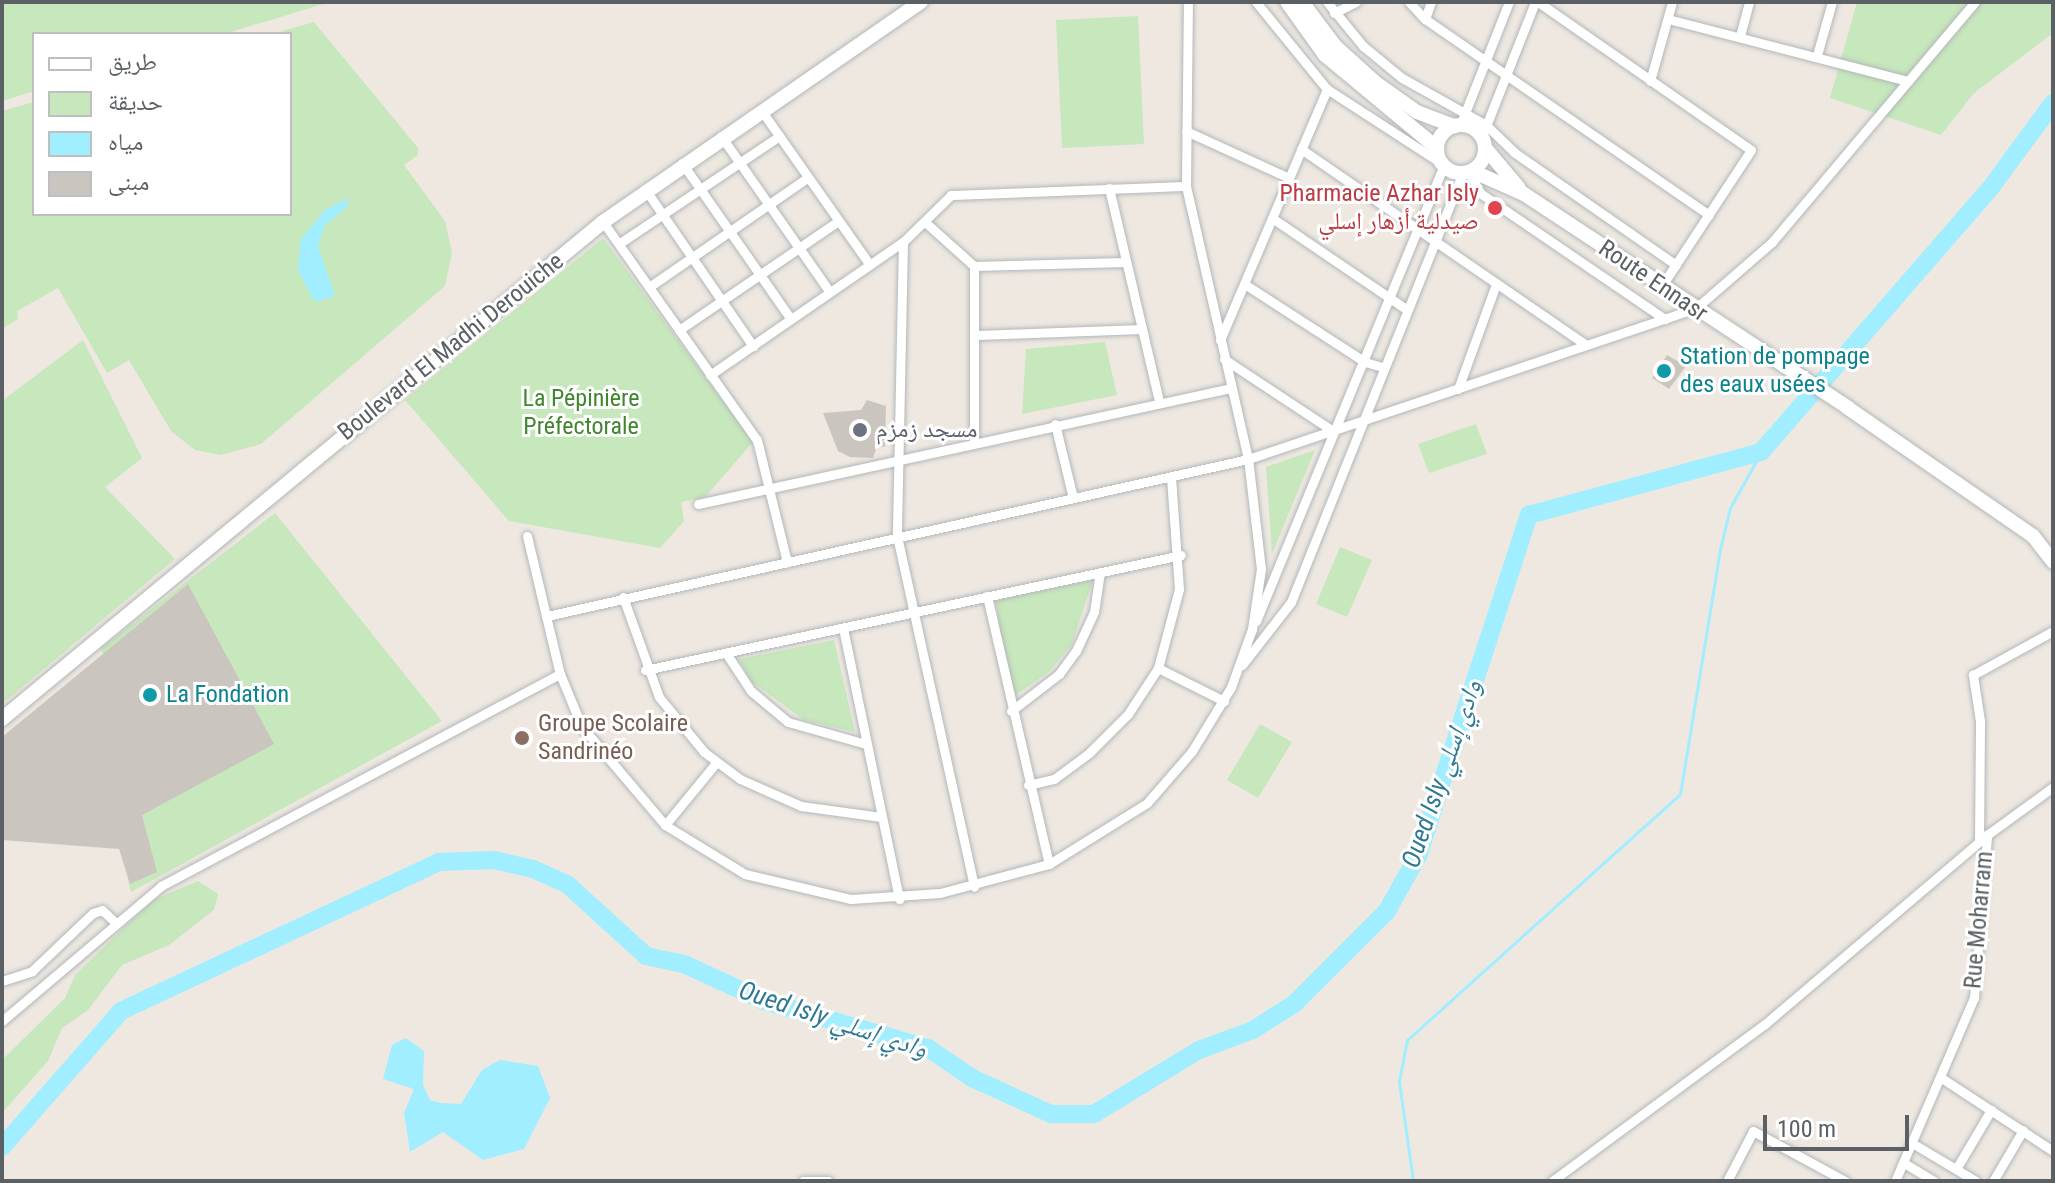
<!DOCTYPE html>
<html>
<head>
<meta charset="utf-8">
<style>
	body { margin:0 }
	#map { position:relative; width:2055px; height:1183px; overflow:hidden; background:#eee8e1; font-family:"Roboto Condensed","Noto Naskh Arabic",sans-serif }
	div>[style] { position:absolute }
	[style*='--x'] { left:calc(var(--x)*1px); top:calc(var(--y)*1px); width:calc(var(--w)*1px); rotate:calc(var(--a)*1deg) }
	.green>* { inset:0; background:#c7e7bc }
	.water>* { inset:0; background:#a0eeff }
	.stream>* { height:3px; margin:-1.5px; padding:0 1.5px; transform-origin:1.5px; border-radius:1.5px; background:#a0eeff }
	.river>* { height:18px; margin:-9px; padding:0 9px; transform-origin:9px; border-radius:9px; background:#a0eeff }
	.building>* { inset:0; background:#cbc5c0 }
	.roads { filter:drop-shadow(0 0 2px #b2b7ba) drop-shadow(0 0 2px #b2b7ba) }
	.street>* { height:9px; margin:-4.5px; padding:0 4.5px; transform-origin:4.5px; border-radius:4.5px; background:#fff }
	.secondary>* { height:14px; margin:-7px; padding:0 7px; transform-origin:7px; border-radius:7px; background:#fff }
	.secondary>.ring { margin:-7px; padding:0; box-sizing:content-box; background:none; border:14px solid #fff; border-radius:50% }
	.dots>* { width:22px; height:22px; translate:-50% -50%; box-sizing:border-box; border:4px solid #fff; border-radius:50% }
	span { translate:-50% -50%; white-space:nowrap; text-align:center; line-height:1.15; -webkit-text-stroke:6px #fff; paint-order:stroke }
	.health-label { font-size:24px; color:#be3a42 }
	.right { translate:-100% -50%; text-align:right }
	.street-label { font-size:24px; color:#5a6063 }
	.culture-label { font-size:24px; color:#0d838f }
	.left { translate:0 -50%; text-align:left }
	.park-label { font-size:24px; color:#41852f }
	.worship-label { font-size:24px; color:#5b616d }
	.education-label { font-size:24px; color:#785e54 }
	.water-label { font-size:26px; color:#2f7992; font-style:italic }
	.frame { position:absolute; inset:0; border:4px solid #5a6063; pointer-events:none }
	.legend { position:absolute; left:32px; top:32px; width:260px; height:184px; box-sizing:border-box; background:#fff; border:2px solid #bdbfc1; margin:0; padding:10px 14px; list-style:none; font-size:24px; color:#5a6063 }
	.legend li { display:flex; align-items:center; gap:16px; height:40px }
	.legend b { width:40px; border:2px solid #bdbfc1 }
	.scale { position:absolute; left:1763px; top:1115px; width:146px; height:36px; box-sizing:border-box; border:4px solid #5a6063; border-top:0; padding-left:10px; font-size:24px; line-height:28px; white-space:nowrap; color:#5a6063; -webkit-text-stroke:6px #fff; paint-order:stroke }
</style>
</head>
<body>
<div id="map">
	<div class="green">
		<div style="clip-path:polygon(2px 2px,330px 2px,224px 34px,34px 34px,34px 91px,2px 101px)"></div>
		<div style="clip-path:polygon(1857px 2px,2053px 2px,2053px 33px,1974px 93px,1941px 135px,1830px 98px)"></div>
		<div style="clip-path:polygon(1138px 16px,1144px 144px,1062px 148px,1056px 20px)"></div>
		<div style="clip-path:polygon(314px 22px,418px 148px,418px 155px,404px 165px,445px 221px,452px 253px,445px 286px,261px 444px,221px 455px,195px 450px,171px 431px,129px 360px,107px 373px,58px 288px,17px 311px,18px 319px,2px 329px,2px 111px,34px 102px,34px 214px,290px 214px,290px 34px,272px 34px)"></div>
		<div style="clip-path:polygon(603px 238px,753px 442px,705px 497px,681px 502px,684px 521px,660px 548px,509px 521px,405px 400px)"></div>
		<div style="clip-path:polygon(83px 340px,142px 458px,105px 487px,175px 559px,2px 704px,2px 401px)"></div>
		<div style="clip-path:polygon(1105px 342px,1117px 395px,1022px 414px,1026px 349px)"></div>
		<div style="clip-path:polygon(1476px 424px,1487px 454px,1429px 473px,1418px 444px)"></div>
		<div style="clip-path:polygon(1315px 450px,1272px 554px,1266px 467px)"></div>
		<div style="clip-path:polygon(275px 513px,442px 721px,131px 892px,119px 841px,147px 716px,100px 649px)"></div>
		<div style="clip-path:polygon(1340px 547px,1372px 560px,1347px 617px,1316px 604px)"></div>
		<div style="clip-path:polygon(1093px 580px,1072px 644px,1050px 671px,1009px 700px,996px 600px)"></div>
		<div style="clip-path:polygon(834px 640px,855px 732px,804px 720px,751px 681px,739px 659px)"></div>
		<div style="clip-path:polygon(1260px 724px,1292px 742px,1258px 798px,1227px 780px)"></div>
		<div style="clip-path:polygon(198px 881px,218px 894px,214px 910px,169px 945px,122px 965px,88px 1010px,62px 1028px,48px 1061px,2px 1113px,2px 1060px,65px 998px,75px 975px,153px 900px)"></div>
	</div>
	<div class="water">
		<div style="clip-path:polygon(348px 198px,347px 207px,325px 225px,318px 246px,335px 296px,315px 302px,298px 271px,301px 239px,325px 210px)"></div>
		<div style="clip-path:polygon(406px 1038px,424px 1051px,423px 1085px,430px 1100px,441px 1103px,461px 1104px,482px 1070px,500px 1060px,538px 1066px,550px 1098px,524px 1149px,483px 1160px,443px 1132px,410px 1152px,404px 1113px,414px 1089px,383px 1079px,392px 1045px)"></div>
	</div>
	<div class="stream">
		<div style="--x:1413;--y:1181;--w:101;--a:-98"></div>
		<div style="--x:1399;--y:1081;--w:42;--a:-79"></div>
		<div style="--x:1407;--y:1040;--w:367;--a:-42"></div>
		<div style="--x:1680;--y:794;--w:248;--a:-80.7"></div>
		<div style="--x:1720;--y:549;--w:42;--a:-76.3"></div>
		<div style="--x:1730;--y:508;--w:64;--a:-61"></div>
	</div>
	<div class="river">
		<div style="--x:2;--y:1147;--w:181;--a:-48.8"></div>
		<div style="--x:121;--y:1011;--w:351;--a:-25.1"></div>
		<div style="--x:439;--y:862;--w:55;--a:-2.1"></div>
		<div style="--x:494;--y:860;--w:40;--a:13"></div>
		<div style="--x:533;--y:869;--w:37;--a:24"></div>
		<div style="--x:567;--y:884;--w:107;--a:42.3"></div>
		<div style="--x:646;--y:956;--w:39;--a:12"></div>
		<div style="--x:684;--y:964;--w:88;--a:24.8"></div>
		<div style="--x:764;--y:1001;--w:171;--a:16"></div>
		<div style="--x:928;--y:1048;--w:53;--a:34.3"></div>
		<div style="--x:972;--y:1078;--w:87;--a:24.5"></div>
		<div style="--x:1051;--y:1114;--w:43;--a:0"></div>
		<div style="--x:1094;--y:1114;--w:123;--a:-31.4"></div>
		<div style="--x:1199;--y:1050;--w:58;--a:-20.3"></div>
		<div style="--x:1253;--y:1030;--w:50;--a:-32.7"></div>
		<div style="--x:1295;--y:1003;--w:130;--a:-45"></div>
		<div style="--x:1387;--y:911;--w:63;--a:-60.6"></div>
		<div style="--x:1418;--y:856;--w:359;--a:-72"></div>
		<div style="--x:1529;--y:515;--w:240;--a:-15.2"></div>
		<div style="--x:1761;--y:452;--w:352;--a:-49"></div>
		<div style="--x:1992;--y:186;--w:103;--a:-53.7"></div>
	</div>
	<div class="building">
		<div style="clip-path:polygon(1667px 355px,1686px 366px,1669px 389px,1652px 378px)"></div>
		<div style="clip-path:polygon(867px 400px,886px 406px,885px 447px,877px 446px,873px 458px,850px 457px,838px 451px,823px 413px,861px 410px)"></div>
		<div style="clip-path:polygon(188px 584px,274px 744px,142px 815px,157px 872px,130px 884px,119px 849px,2px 840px,2px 737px)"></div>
	</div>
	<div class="roads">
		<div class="street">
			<div style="--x:1256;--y:2;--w:112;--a:50.8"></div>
			<div style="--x:1327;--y:89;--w:136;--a:33"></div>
			<div style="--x:1327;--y:2;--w:57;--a:50.7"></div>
			<div style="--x:1363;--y:46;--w:50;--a:39.4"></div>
			<div style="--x:1402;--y:78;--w:96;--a:29.2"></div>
			<div style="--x:1486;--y:125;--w:40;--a:44"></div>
			<div style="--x:1515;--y:153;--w:196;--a:34.8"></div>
			<div style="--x:1409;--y:2;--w:23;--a:47"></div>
			<div style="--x:1425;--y:19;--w:345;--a:34.6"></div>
			<div style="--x:1538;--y:2;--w:259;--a:34.8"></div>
			<div style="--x:1751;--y:150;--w:164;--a:123.3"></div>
			<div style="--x:1334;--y:13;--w:25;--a:-27"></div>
			<div style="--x:1425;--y:19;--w:18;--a:-71"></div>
			<div style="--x:1668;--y:19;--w:248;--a:14.5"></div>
			<div style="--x:1740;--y:36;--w:35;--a:-75"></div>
			<div style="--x:1817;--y:55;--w:55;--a:-74.2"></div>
			<div style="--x:1650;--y:81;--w:82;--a:-74.4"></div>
			<div style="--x:761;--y:110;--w:189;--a:54.9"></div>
			<div style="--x:1461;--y:123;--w:130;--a:-68.4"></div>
			<div style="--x:1186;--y:131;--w:113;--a:24.5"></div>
			<div style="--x:721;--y:136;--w:190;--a:55.1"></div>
			<div style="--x:1482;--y:136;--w:144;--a:-68.4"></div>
			<div style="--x:1301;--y:149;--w:346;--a:34.5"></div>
			<div style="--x:682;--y:163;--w:190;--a:55.1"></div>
			<div style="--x:1469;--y:172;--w:24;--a:62"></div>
			<div style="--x:1480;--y:193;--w:224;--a:34.3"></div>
			<div style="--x:1109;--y:188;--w:220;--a:76.8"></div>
			<div style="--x:645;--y:189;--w:191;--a:55.5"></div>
			<div style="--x:1272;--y:218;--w:162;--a:34.2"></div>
			<div style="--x:603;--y:222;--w:267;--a:54.8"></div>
			<div style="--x:757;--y:440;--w:126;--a:76.2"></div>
			<div style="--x:925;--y:222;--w:66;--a:41.9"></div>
			<div style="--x:974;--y:266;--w:177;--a:90"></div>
			<div style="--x:903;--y:242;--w:294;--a:91.2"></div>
			<div style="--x:897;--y:536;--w:359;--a:77.6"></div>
			<div style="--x:620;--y:243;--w:192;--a:-33.9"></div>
			<div style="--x:974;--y:266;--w:151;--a:-1.5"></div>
			<div style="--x:1246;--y:285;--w:142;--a:32.9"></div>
			<div style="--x:1365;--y:362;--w:19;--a:16"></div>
			<div style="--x:649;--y:287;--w:192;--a:-34.6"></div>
			<div style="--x:679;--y:330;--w:193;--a:-34.4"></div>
			<div style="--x:977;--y:335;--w:165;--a:-2.1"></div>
			<div style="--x:1220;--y:340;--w:273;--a:-66.9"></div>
			<div style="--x:1224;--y:359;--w:127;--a:33.4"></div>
			<div style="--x:710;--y:375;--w:234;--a:-34.6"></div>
			<div style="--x:903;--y:242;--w:67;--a:-44.4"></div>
			<div style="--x:951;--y:195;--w:235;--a:-2.2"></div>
			<div style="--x:1458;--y:389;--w:112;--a:-70.1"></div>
			<div style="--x:1055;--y:424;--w:76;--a:76.3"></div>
			<div style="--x:698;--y:504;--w:545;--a:-12.28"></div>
			<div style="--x:527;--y:536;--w:142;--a:76.6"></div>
			<div style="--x:560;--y:674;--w:57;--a:67.5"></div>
			<div style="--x:582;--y:727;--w:128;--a:49.7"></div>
			<div style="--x:665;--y:825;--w:94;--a:31.5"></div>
			<div style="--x:745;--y:874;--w:109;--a:13.3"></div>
			<div style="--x:851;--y:899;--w:89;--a:-3.9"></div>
			<div style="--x:940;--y:893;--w:113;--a:-14.9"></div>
			<div style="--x:1049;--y:864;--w:115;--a:-31.9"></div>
			<div style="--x:1147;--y:803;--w:69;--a:-49.1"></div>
			<div style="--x:1192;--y:751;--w:75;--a:-58.6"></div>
			<div style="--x:1231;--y:687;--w:62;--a:-70.1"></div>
			<div style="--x:1252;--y:629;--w:61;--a:-81.5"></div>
			<div style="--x:1261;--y:569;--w:111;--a:-96.7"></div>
			<div style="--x:1248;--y:459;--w:280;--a:-102.8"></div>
			<div style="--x:1186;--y:186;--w:184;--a:-89.4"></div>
			<div style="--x:987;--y:596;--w:275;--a:77"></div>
			<div style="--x:623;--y:597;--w:106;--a:70.2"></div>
			<div style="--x:659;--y:697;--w:71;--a:50.7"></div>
			<div style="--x:704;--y:752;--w:45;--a:36.9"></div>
			<div style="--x:740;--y:779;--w:67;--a:23.9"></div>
			<div style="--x:801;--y:806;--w:81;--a:7.8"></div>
			<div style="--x:547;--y:616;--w:718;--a:-12.62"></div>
			<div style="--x:1248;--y:459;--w:471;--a:-18.6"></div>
			<div style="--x:1695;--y:309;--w:102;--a:-41"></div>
			<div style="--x:1772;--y:242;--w:314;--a:-49.8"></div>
			<div style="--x:1256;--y:621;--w:492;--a:-67.6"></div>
			<div style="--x:843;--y:628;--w:277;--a:78.3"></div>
			<div style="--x:726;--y:653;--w:45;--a:56.7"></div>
			<div style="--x:751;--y:691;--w:48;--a:40"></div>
			<div style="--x:788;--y:722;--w:81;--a:15.8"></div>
			<div style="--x:1242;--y:665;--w:80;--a:-52.1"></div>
			<div style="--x:1291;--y:602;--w:461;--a:-68.2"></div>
			<div style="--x:1158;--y:668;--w:74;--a:26.6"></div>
			<div style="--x:645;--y:670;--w:548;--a:-12.11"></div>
			<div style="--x:1011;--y:711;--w:61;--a:-37.6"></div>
			<div style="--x:1059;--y:674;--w:29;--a:-54"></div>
			<div style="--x:1076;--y:651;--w:43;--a:-65.2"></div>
			<div style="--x:1094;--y:612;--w:40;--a:-81.5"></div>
			<div style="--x:1028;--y:785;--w:27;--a:-13"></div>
			<div style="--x:1054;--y:779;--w:44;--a:-36.6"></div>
			<div style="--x:1089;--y:753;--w:55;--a:-45"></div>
			<div style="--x:1128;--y:714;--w:55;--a:-56.9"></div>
			<div style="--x:1158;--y:668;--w:82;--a:-75.1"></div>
			<div style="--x:1179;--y:589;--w:112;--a:-94.1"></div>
			<div style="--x:665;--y:825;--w:80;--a:-50.6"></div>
			<div style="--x:1979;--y:841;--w:120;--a:-89.5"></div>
			<div style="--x:1980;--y:721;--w:47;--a:-98.7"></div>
			<div style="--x:1973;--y:675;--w:91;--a:-28.8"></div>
			<div style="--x:2;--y:981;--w:32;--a:-18"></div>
			<div style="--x:32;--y:971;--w:84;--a:-43.6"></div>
			<div style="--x:93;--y:913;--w:9;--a:-18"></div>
			<div style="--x:102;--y:910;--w:18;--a:43"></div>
			<div style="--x:2;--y:1021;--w:209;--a:-40.3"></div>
			<div style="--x:161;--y:886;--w:452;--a:-28"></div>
			<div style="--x:1943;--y:1079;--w:131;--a:33.2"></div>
			<div style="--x:1912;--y:1143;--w:74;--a:30.7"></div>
			<div style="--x:1904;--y:1163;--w:35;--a:31"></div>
			<div style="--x:1956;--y:1169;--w:69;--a:-59.3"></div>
			<div style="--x:803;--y:1181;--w:25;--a:0"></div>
			<div style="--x:1552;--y:1181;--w:265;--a:-36.4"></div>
			<div style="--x:1765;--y:1024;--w:292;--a:-40.4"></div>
			<div style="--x:1987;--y:835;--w:82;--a:-36"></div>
			<div style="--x:1727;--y:1181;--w:56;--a:-62.5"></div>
			<div style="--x:1753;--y:1131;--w:105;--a:28.5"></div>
			<div style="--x:1895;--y:1181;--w:199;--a:-66.7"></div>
			<div style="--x:1974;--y:998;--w:164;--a:-85.4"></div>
			<div style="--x:1993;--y:1181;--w:59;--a:-59.5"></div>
		</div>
		<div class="secondary">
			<div style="--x:1287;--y:2;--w:65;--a:54.4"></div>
			<div style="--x:1325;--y:55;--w:146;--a:39.7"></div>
			<div style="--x:1302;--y:2;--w:55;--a:53.1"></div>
			<div style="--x:1335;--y:46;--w:55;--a:42.1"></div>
			<div style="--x:1376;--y:83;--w:50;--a:35.3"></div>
			<div style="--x:1417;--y:112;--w:40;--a:21"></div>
			<div class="ring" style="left:1437px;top:125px;width:34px;height:34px"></div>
			<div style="--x:1486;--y:149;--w:51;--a:49.8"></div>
			<div style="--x:1472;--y:171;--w:57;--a:23.9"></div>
			<div style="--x:1524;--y:194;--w:388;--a:33.4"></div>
			<div style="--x:1848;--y:408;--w:225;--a:34.7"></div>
			<div style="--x:2033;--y:536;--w:33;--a:52"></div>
			<div style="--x:2;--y:719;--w:780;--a:-39.59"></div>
			<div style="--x:603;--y:222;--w:387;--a:-34.7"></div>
		</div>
	</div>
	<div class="dots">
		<div style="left:1495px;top:208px;background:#e0444e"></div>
		<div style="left:1664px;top:371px;background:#0f9aa8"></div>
		<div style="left:860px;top:430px;background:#6b7280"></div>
		<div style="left:150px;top:695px;background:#0f9aa8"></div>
		<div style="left:522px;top:738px;background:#8d6e63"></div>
	</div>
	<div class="health-label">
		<span class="right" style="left:1479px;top:208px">Pharmacie Azhar Isly<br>صيدلية أزهار إسلي</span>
	</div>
	<div class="street-label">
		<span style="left:1653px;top:281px;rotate:34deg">Route Ennasr</span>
		<span style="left:451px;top:347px;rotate:-39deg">Boulevard El Madhi Derouiche</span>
		<span style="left:1979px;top:920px;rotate:-85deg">Rue Moharram</span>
	</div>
	<div class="culture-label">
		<span class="left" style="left:1680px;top:371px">Station de pompage<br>des eaux usées</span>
		<span class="left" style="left:166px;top:695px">La Fondation</span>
	</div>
	<div class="park-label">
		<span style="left:581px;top:413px">La Pépinière<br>Préfectorale</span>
	</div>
	<div class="worship-label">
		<span class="left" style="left:876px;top:430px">مسجد زمزم</span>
	</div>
	<div class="education-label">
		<span class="left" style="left:538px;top:738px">Groupe Scolaire<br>Sandrinéo</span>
	</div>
	<div class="water-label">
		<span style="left:1442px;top:774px;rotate:-71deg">Oued Isly وادي إسلي</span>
		<span style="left:833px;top:1020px;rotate:18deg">Oued Isly وادي إسلي</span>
	</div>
	<div class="frame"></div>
	<ul class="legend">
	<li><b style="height:10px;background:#fff"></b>طريق</li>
	<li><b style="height:22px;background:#c7e7bc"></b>حديقة</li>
	<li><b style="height:22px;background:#a0eeff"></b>مياه</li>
	<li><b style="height:22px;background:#cbc5c0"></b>مبنى</li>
	</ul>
	<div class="scale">100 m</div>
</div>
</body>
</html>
